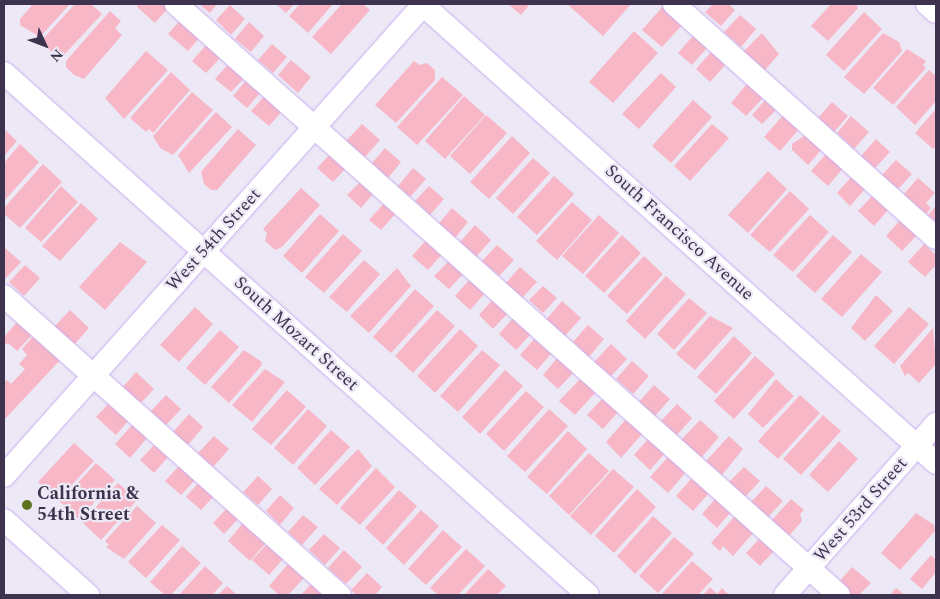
<!DOCTYPE html>
<html>
<head>
<meta charset="utf-8">
<style>
	body { margin:0 }
	#map { position:relative; width:940px; height:599px; overflow:hidden; background:#ede8f6; font-family:Spectral,serif }
	div>[style] { position:absolute }
	[style*='--x'] { left:calc(var(--x)*1px); top:calc(var(--y)*1px); width:calc(var(--w)*1px); rotate:calc(var(--a)*1deg) }
	.building>* { inset:0; background:#f7b7c7 }
	.roads { filter:drop-shadow(0 0 1px #c8aef0) drop-shadow(0 0 1px #c8aef0) }
	.minor>* { height:22px; margin:-11px; padding:0 11px; transform-origin:11px; border-radius:11px; background:#fff }
	.dots>* { width:14px; height:14px; translate:-50% -50%; box-sizing:border-box; border:2px solid #ede8f6; border-radius:50% }
	span { translate:-50% -50%; white-space:nowrap; text-align:center; line-height:1.15; -webkit-text-stroke:4.5px #ede8f6; paint-order:stroke }
	.street-label { font-size:18px; color:#3e334e }
	.poi-label { font-size:18px; color:#3e334e; font-weight:700 }
	.left { translate:0 -50%; text-align:left }
	.frame { position:absolute; inset:0; border:5px solid #3e334e; pointer-events:none }
	.north { position:absolute; left:20px; top:20px; width:50px; height:50px; -webkit-text-stroke:4px #ede8f6; paint-order:stroke; rotate:133deg; font-size:14px; font-weight:700; line-height:20px; text-align:center; color:#3e334e }
	.north::after { content:''; display:block; margin:auto; width:18px; height:22px; background:#3e334e; clip-path:polygon(50% 0,100% 100%,50% 72%,0 100%) }
</style>
</head>
<body>
<div id="map">
	<div class="building">
		<div style="clip-path:polygon(33px 4px,70px 4px,40px 37px,20px 25px,20px 19px)"></div>
		<div style="clip-path:polygon(75px 4px,91px 4px,102px 14px,62px 57px,52px 53px,42px 40px)"></div>
		<div style="clip-path:polygon(139px 4px,169px 4px,171px 5px,155px 23px,137px 7px)"></div>
		<div style="clip-path:polygon(199px 4px,217px 4px,210px 13px)"></div>
		<div style="clip-path:polygon(276px 4px,294px 4px,286px 13px)"></div>
		<div style="clip-path:polygon(300px 4px,333px 4px,308px 33px,289px 16px)"></div>
		<div style="clip-path:polygon(342px 4px,363px 4px,370px 10px,331px 54px,312px 37px)"></div>
		<div style="clip-path:polygon(508px 4px,530px 4px,521px 15px)"></div>
		<div style="clip-path:polygon(567px 4px,631px 4px,603px 36px)"></div>
		<div style="clip-path:polygon(713px 4px,728px 4px,735px 10px,721px 26px,705px 12px)"></div>
		<div style="clip-path:polygon(831px 4px,856px 4px,858px 8px,828px 41px,811px 26px)"></div>
		<div style="clip-path:polygon(230px 5px,245px 19px,231px 35px,216px 20px)"></div>
		<div style="clip-path:polygon(664px 5px,684px 23px,662px 47px,642px 30px)"></div>
		<div style="clip-path:polygon(110px 11px,121px 21px,115px 28px,122px 35px,84px 79px,74px 75px,66px 67px,66px 61px)"></div>
		<div style="clip-path:polygon(864px 12px,882px 29px,844px 71px,826px 55px)"></div>
		<div style="clip-path:polygon(740px 15px,756px 29px,741px 47px,724px 32px)"></div>
		<div style="clip-path:polygon(182px 18px,202px 35px,188px 51px,168px 34px)"></div>
		<div style="clip-path:polygon(249px 22px,264px 36px,251px 52px,235px 39px)"></div>
		<div style="clip-path:polygon(634px 31px,658px 53px,613px 103px,589px 82px)"></div>
		<div style="clip-path:polygon(762px 33px,779px 54px,764px 71px,743px 52px)"></div>
		<div style="clip-path:polygon(883px 33px,899px 42px,902px 51px,864px 94px,844px 77px)"></div>
		<div style="clip-path:polygon(693px 36px,707px 48px,692px 65px,678px 53px)"></div>
		<div style="clip-path:polygon(207px 44px,221px 57px,206px 73px,192px 61px)"></div>
		<div style="clip-path:polygon(272px 44px,287px 57px,273px 73px,258px 60px)"></div>
		<div style="clip-path:polygon(907px 49px,926px 61px,923px 65px,926px 68px,893px 105px,873px 88px)"></div>
		<div style="clip-path:polygon(146px 51px,168px 70px,124px 119px,105px 98px)"></div>
		<div style="clip-path:polygon(712px 51px,726px 64px,710px 82px,696px 69px)"></div>
		<div style="clip-path:polygon(291px 60px,311px 77px,298px 93px,278px 75px)"></div>
		<div style="clip-path:polygon(231px 61px,247px 75px,231px 92px,215px 79px)"></div>
		<div style="clip-path:polygon(414px 61px,420px 65px,427px 63px,435px 70px,435px 80px,396px 123px,375px 105px)"></div>
		<div style="clip-path:polygon(929px 70px,936px 76px,936px 101px,915px 125px,896px 107px)"></div>
		<div style="clip-path:polygon(171px 72px,190px 90px,153px 133px,149px 129px,146px 132px,130px 118px)"></div>
		<div style="clip-path:polygon(661px 73px,676px 87px,639px 129px,622px 114px)"></div>
		<div style="clip-path:polygon(442px 77px,463px 95px,417px 145px,397px 127px)"></div>
		<div style="clip-path:polygon(248px 78px,262px 91px,247px 108px,233px 96px)"></div>
		<div style="clip-path:polygon(747px 84px,763px 98px,746px 116px,731px 103px)"></div>
		<div style="clip-path:polygon(192px 92px,213px 110px,173px 155px,160px 148px,153px 136px)"></div>
		<div style="clip-path:polygon(267px 93px,284px 109px,269px 126px,251px 111px)"></div>
		<div style="clip-path:polygon(464px 96px,485px 115px,445px 159px,425px 141px)"></div>
		<div style="clip-path:polygon(693px 100px,712px 117px,671px 163px,652px 146px)"></div>
		<div style="clip-path:polygon(765px 100px,776px 110px,762px 124px,752px 115px)"></div>
		<div style="clip-path:polygon(832px 102px,848px 116px,834px 132px,818px 118px)"></div>
		<div style="clip-path:polygon(936px 109px,936px 146px,933px 149px,915px 133px)"></div>
		<div style="clip-path:polygon(216px 112px,232px 127px,189px 173px,178px 155px)"></div>
		<div style="clip-path:polygon(785px 113px,801px 127px,780px 151px,764px 137px)"></div>
		<div style="clip-path:polygon(486px 115px,507px 133px,470px 174px,450px 156px)"></div>
		<div style="clip-path:polygon(851px 116px,869px 132px,854px 149px,837px 133px)"></div>
		<div style="clip-path:polygon(362px 124px,380px 140px,365px 157px,346px 141px)"></div>
		<div style="clip-path:polygon(712px 124px,729px 138px,690px 181px,674px 166px)"></div>
		<div style="clip-path:polygon(4px 129px,17px 141px,4px 156px)"></div>
		<div style="clip-path:polygon(238px 129px,256px 145px,217px 190px,211px 190px,204px 184px,201px 172px)"></div>
		<div style="clip-path:polygon(807px 134px,823px 148px,808px 165px,792px 150px,792px 144px)"></div>
		<div style="clip-path:polygon(512px 136px,530px 153px,489px 199px,470px 182px)"></div>
		<div style="clip-path:polygon(876px 139px,890px 152px,875px 168px,861px 156px)"></div>
		<div style="clip-path:polygon(20px 144px,39px 162px,4px 201px,4px 163px)"></div>
		<div style="clip-path:polygon(385px 148px,401px 162px,388px 178px,372px 163px)"></div>
		<div style="clip-path:polygon(331px 153px,346px 168px,333px 182px,317px 168px)"></div>
		<div style="clip-path:polygon(827px 153px,843px 168px,828px 186px,811px 171px)"></div>
		<div style="clip-path:polygon(533px 158px,550px 173px,513px 214px,496px 198px)"></div>
		<div style="clip-path:polygon(896px 160px,912px 174px,898px 189px,882px 175px)"></div>
		<div style="clip-path:polygon(43px 164px,62px 182px,20px 228px,4px 214px,4px 208px)"></div>
		<div style="clip-path:polygon(413px 168px,426px 179px,410px 197px,398px 186px)"></div>
		<div style="clip-path:polygon(768px 171px,787px 189px,748px 233px,728px 215px)"></div>
		<div style="clip-path:polygon(554px 176px,574px 194px,537px 235px,517px 217px)"></div>
		<div style="clip-path:polygon(852px 176px,866px 188px,850px 206px,837px 193px)"></div>
		<div style="clip-path:polygon(918px 178px,935px 193px,926px 203px,931px 208px,926px 214px,903px 195px)"></div>
		<div style="clip-path:polygon(361px 181px,374px 193px,361px 208px,347px 195px)"></div>
		<div style="clip-path:polygon(61px 186px,78px 202px,41px 242px,25px 228px)"></div>
		<div style="clip-path:polygon(429px 186px,444px 199px,430px 215px,415px 201px)"></div>
		<div style="clip-path:polygon(301px 188px,320px 205px,282px 247px,275px 250px,265px 241px,267px 233px,263px 229px)"></div>
		<div style="clip-path:polygon(790px 191px,809px 209px,770px 252px,750px 235px)"></div>
		<div style="clip-path:polygon(874px 194px,890px 208px,874px 226px,858px 211px)"></div>
		<div style="clip-path:polygon(386px 201px,397px 212px,381px 230px,369px 220px)"></div>
		<div style="clip-path:polygon(572px 202px,592px 220px,557px 260px,536px 241px)"></div>
		<div style="clip-path:polygon(81px 203px,98px 219px,60px 261px,42px 246px)"></div>
		<div style="clip-path:polygon(936px 206px,936px 222px,928px 215px)"></div>
		<div style="clip-path:polygon(452px 208px,468px 222px,455px 238px,439px 223px)"></div>
		<div style="clip-path:polygon(320px 214px,339px 231px,302px 273px,283px 256px)"></div>
		<div style="clip-path:polygon(599px 215px,619px 233px,583px 274px,562px 256px)"></div>
		<div style="clip-path:polygon(810px 215px,829px 232px,793px 272px,773px 255px)"></div>
		<div style="clip-path:polygon(901px 219px,918px 234px,902px 251px,886px 236px)"></div>
		<div style="clip-path:polygon(475px 225px,491px 240px,476px 257px,460px 242px)"></div>
		<div style="clip-path:polygon(343px 234px,362px 251px,324px 293px,305px 277px)"></div>
		<div style="clip-path:polygon(622px 235px,641px 253px,604px 293px,585px 276px)"></div>
		<div style="clip-path:polygon(833px 235px,852px 252px,815px 293px,796px 276px)"></div>
		<div style="clip-path:polygon(427px 239px,443px 253px,428px 270px,412px 256px)"></div>
		<div style="clip-path:polygon(120px 242px,147px 262px,105px 310px,79px 287px)"></div>
		<div style="clip-path:polygon(924px 244px,936px 255px,936px 265px,925px 277px,908px 262px)"></div>
		<div style="clip-path:polygon(497px 245px,514px 260px,499px 276px,482px 261px)"></div>
		<div style="clip-path:polygon(5px 248px,21px 262px,5px 279px,4px 249px)"></div>
		<div style="clip-path:polygon(861px 254px,882px 272px,842px 317px,821px 299px)"></div>
		<div style="clip-path:polygon(644px 256px,663px 274px,627px 314px,607px 296px)"></div>
		<div style="clip-path:polygon(364px 260px,380px 274px,347px 312px,329px 297px)"></div>
		<div style="clip-path:polygon(450px 260px,464px 273px,449px 289px,434px 276px)"></div>
		<div style="clip-path:polygon(25px 265px,40px 278px,24px 296px,9px 282px)"></div>
		<div style="clip-path:polygon(520px 267px,537px 282px,522px 298px,506px 283px)"></div>
		<div style="clip-path:polygon(397px 268px,411px 286px,369px 333px,350px 316px)"></div>
		<div style="clip-path:polygon(666px 276px,686px 294px,645px 339px,626px 321px)"></div>
		<div style="clip-path:polygon(470px 279px,485px 293px,470px 310px,455px 296px)"></div>
		<div style="clip-path:polygon(543px 286px,557px 298px,543px 313px,529px 300px)"></div>
		<div style="clip-path:polygon(415px 289px,434px 306px,391px 353px,373px 337px)"></div>
		<div style="clip-path:polygon(876px 295px,893px 311px,865px 341px,851px 328px)"></div>
		<div style="clip-path:polygon(689px 298px,707px 313px,674px 350px,657px 334px)"></div>
		<div style="clip-path:polygon(493px 299px,508px 313px,493px 329px,479px 315px)"></div>
		<div style="clip-path:polygon(562px 301px,581px 318px,564px 337px,545px 321px)"></div>
		<div style="clip-path:polygon(195px 307px,213px 324px,179px 362px,160px 345px)"></div>
		<div style="clip-path:polygon(909px 307px,929px 324px,894px 364px,874px 346px)"></div>
		<div style="clip-path:polygon(70px 310px,89px 328px,73px 346px,53px 328px)"></div>
		<div style="clip-path:polygon(437px 310px,455px 326px,413px 373px,395px 356px)"></div>
		<div style="clip-path:polygon(710px 316px,733px 328px,695px 370px,676px 354px)"></div>
		<div style="clip-path:polygon(514px 317px,532px 333px,516px 350px,499px 334px)"></div>
		<div style="clip-path:polygon(17px 322px,32px 335px,17px 351px,8px 343px,4px 345px,4px 337px)"></div>
		<div style="clip-path:polygon(588px 325px,604px 339px,589px 357px,573px 342px)"></div>
		<div style="clip-path:polygon(933px 328px,936px 364px,919px 383px,908px 373px,905px 376px,900px 366px)"></div>
		<div style="clip-path:polygon(460px 329px,478px 346px,435px 393px,417px 376px)"></div>
		<div style="clip-path:polygon(220px 330px,239px 347px,205px 385px,186px 368px)"></div>
		<div style="clip-path:polygon(33px 336px,63px 357px,4px 420px,4px 383px,7px 380px,11px 384px,25px 369px,19px 364px,27px 355px,22px 349px)"></div>
		<div style="clip-path:polygon(734px 336px,752px 353px,716px 394px,697px 377px)"></div>
		<div style="clip-path:polygon(534px 339px,551px 354px,537px 370px,520px 355px)"></div>
		<div style="clip-path:polygon(611px 344px,627px 359px,611px 376px,594px 362px)"></div>
		<div style="clip-path:polygon(244px 350px,262px 362px,261px 366px,229px 403px,211px 387px)"></div>
		<div style="clip-path:polygon(482px 350px,500px 365px,458px 412px,440px 396px)"></div>
		<div style="clip-path:polygon(755px 356px,775px 374px,734px 419px,714px 401px)"></div>
		<div style="clip-path:polygon(558px 357px,574px 372px,558px 389px,543px 375px)"></div>
		<div style="clip-path:polygon(632px 361px,649px 376px,633px 394px,616px 379px)"></div>
		<div style="clip-path:polygon(265px 369px,285px 382px,252px 422px,232px 405px)"></div>
		<div style="clip-path:polygon(505px 370px,523px 386px,480px 434px,462px 417px)"></div>
		<div style="clip-path:polygon(136px 372px,154px 389px,140px 404px,122px 388px)"></div>
		<div style="clip-path:polygon(581px 378px,596px 392px,575px 415px,559px 401px)"></div>
		<div style="clip-path:polygon(776px 379px,794px 396px,763px 428px,748px 414px)"></div>
		<div style="clip-path:polygon(654px 385px,670px 399px,655px 416px,639px 402px)"></div>
		<div style="clip-path:polygon(287px 390px,306px 407px,271px 445px,252px 429px)"></div>
		<div style="clip-path:polygon(526px 391px,544px 407px,504px 451px,486px 434px)"></div>
		<div style="clip-path:polygon(166px 395px,181px 409px,166px 425px,151px 411px)"></div>
		<div style="clip-path:polygon(800px 395px,820px 413px,778px 459px,758px 441px)"></div>
		<div style="clip-path:polygon(603px 398px,618px 412px,603px 429px,587px 415px)"></div>
		<div style="clip-path:polygon(111px 401px,131px 418px,116px 435px,96px 417px)"></div>
		<div style="clip-path:polygon(677px 404px,692px 418px,677px 435px,661px 421px)"></div>
		<div style="clip-path:polygon(308px 409px,327px 426px,293px 465px,274px 448px)"></div>
		<div style="clip-path:polygon(549px 409px,568px 426px,525px 472px,507px 456px)"></div>
		<div style="clip-path:polygon(189px 414px,203px 427px,188px 445px,173px 432px)"></div>
		<div style="clip-path:polygon(823px 415px,841px 431px,801px 475px,783px 459px)"></div>
		<div style="clip-path:polygon(627px 418px,643px 433px,621px 458px,606px 442px)"></div>
		<div style="clip-path:polygon(700px 420px,719px 437px,701px 458px,681px 440px)"></div>
		<div style="clip-path:polygon(133px 424px,148px 437px,130px 458px,115px 444px)"></div>
		<div style="clip-path:polygon(331px 430px,350px 447px,315px 485px,297px 468px)"></div>
		<div style="clip-path:polygon(568px 431px,587px 449px,547px 494px,527px 477px)"></div>
		<div style="clip-path:polygon(214px 436px,229px 449px,213px 467px,198px 453px)"></div>
		<div style="clip-path:polygon(729px 436px,743px 449px,722px 475px,706px 461px)"></div>
		<div style="clip-path:polygon(648px 439px,665px 453px,650px 470px,634px 455px)"></div>
		<div style="clip-path:polygon(839px 441px,858px 459px,828px 492px,809px 475px)"></div>
		<div style="clip-path:polygon(74px 443px,94px 461px,58px 500px,38px 482px)"></div>
		<div style="clip-path:polygon(154px 445px,168px 457px,154px 473px,140px 460px)"></div>
		<div style="clip-path:polygon(358px 449px,372px 466px,337px 505px,319px 489px)"></div>
		<div style="clip-path:polygon(589px 453px,609px 471px,569px 515px,549px 496px)"></div>
		<div style="clip-path:polygon(668px 457px,686px 472px,668px 493px,650px 477px)"></div>
		<div style="clip-path:polygon(96px 463px,115px 480px,79px 519px,60px 502px)"></div>
		<div style="clip-path:polygon(180px 465px,196px 479px,181px 495px,165px 481px)"></div>
		<div style="clip-path:polygon(744px 467px,760px 481px,745px 497px,729px 482px)"></div>
		<div style="clip-path:polygon(376px 468px,395px 487px,360px 525px,340px 508px)"></div>
		<div style="clip-path:polygon(613px 469px,634px 487px,591px 535px,570px 516px)"></div>
		<div style="clip-path:polygon(258px 476px,272px 489px,258px 505px,243px 492px)"></div>
		<div style="clip-path:polygon(692px 478px,709px 493px,693px 511px,676px 496px)"></div>
		<div style="clip-path:polygon(199px 482px,214px 496px,201px 510px,186px 497px)"></div>
		<div style="clip-path:polygon(118px 483px,137px 500px,101px 540px,82px 522px)"></div>
		<div style="clip-path:polygon(766px 486px,783px 501px,768px 517px,751px 502px)"></div>
		<div style="clip-path:polygon(637px 489px,656px 507px,614px 553px,595px 536px)"></div>
		<div style="clip-path:polygon(399px 490px,417px 506px,383px 545px,365px 528px)"></div>
		<div style="clip-path:polygon(280px 495px,294px 508px,280px 525px,266px 511px)"></div>
		<div style="clip-path:polygon(716px 498px,731px 512px,717px 528px,702px 514px)"></div>
		<div style="clip-path:polygon(791px 499px,804px 510px,800px 514px,802px 521px,789px 536px,772px 520px)"></div>
		<div style="clip-path:polygon(137px 506px,156px 523px,124px 559px,106px 547px,109px 545px,105px 541px)"></div>
		<div style="clip-path:polygon(226px 509px,238px 519px,224px 534px,213px 523px)"></div>
		<div style="clip-path:polygon(421px 510px,439px 526px,404px 565px,386px 548px)"></div>
		<div style="clip-path:polygon(916px 513px,934px 525px,935px 531px,900px 570px,881px 553px)"></div>
		<div style="clip-path:polygon(303px 515px,318px 527px,302px 545px,288px 532px)"></div>
		<div style="clip-path:polygon(653px 516px,672px 533px,635px 574px,617px 556px)"></div>
		<div style="clip-path:polygon(735px 516px,754px 532px,733px 556px,723px 546px,720px 551px,711px 543px)"></div>
		<div style="clip-path:polygon(243px 523px,266px 543px,250px 561px,228px 541px)"></div>
		<div style="clip-path:polygon(162px 525px,180px 540px,146px 578px,128px 562px)"></div>
		<div style="clip-path:polygon(443px 530px,462px 547px,426px 585px,408px 569px)"></div>
		<div style="clip-path:polygon(324px 534px,340px 548px,325px 565px,309px 550px)"></div>
		<div style="clip-path:polygon(674px 537px,694px 554px,658px 593px,639px 576px)"></div>
		<div style="clip-path:polygon(760px 538px,774px 551px,760px 566px,746px 553px)"></div>
		<div style="clip-path:polygon(268px 543px,284px 558px,269px 575px,252px 560px)"></div>
		<div style="clip-path:polygon(182px 546px,201px 563px,171px 595px,165px 595px,150px 582px)"></div>
		<div style="clip-path:polygon(466px 549px,485px 566px,458px 595px,438px 595px,430px 588px)"></div>
		<div style="clip-path:polygon(344px 550px,362px 567px,346px 584px,328px 568px)"></div>
		<div style="clip-path:polygon(931px 555px,936px 560px,936px 572px,922px 589px,910px 579px)"></div>
		<div style="clip-path:polygon(692px 561px,713px 579px,698px 595px,661px 595px)"></div>
		<div style="clip-path:polygon(289px 563px,305px 577px,288px 595px,279px 595px,269px 586px)"></div>
		<div style="clip-path:polygon(205px 566px,223px 583px,212px 595px,179px 595px)"></div>
		<div style="clip-path:polygon(852px 567px,871px 583px,859px 595px,851px 595px,838px 583px)"></div>
		<div style="clip-path:polygon(488px 569px,506px 586px,497px 595px,464px 595px)"></div>
		<div style="clip-path:polygon(367px 573px,382px 587px,375px 595px,357px 595px,351px 590px)"></div>
		<div style="clip-path:polygon(312px 583px,326px 595px,301px 595px)"></div>
		<div style="clip-path:polygon(227px 586px,237px 595px,218px 595px)"></div>
		<div style="clip-path:polygon(710px 587px,717px 594px,722px 588px,729px 595px,703px 595px)"></div>
		<div style="clip-path:polygon(896px 588px,905px 595px,890px 595px)"></div>
	</div>
	<div class="roads">
		<div class="minor">
			<div style="--x:176;--y:4;--w:888;--a:41.71"></div>
			<div style="--x:422;--y:4;--w:689;--a:41.76"></div>
			<div style="--x:674;--y:4;--w:351;--a:41.8"></div>
			<div style="--x:927;--y:4;--w:12;--a:42"></div>
			<div style="--x:4;--y:73;--w:783;--a:41.79"></div>
			<div style="--x:4;--y:296;--w:450;--a:41.7"></div>
			<div style="--x:4;--y:476;--w:632;--a:-48.34"></div>
			<div style="--x:4;--y:520;--w:113;--a:41.8"></div>
			<div style="--x:785;--y:595;--w:228;--a:-48.6"></div>
		</div>
	</div>
	<div class="dots">
		<div style="left:27px;top:505px;background:#5d7120"></div>
	</div>
	<div class="street-label">
		<span style="left:679px;top:233px;rotate:42deg">South Francisco Avenue</span>
		<span style="left:214px;top:240px;rotate:-48deg">West 54th Street</span>
		<span style="left:296px;top:334px;rotate:42deg">South Mozart Street</span>
		<span style="left:861px;top:510px;rotate:-49deg">West 53rd Street</span>
	</div>
	<div class="poi-label">
		<span class="left" style="left:37px;top:505px">California &amp;<br>54th Street</span>
	</div>
	<div class="frame"></div>
	<div class="north">N</div>
</div>
</body>
</html>
